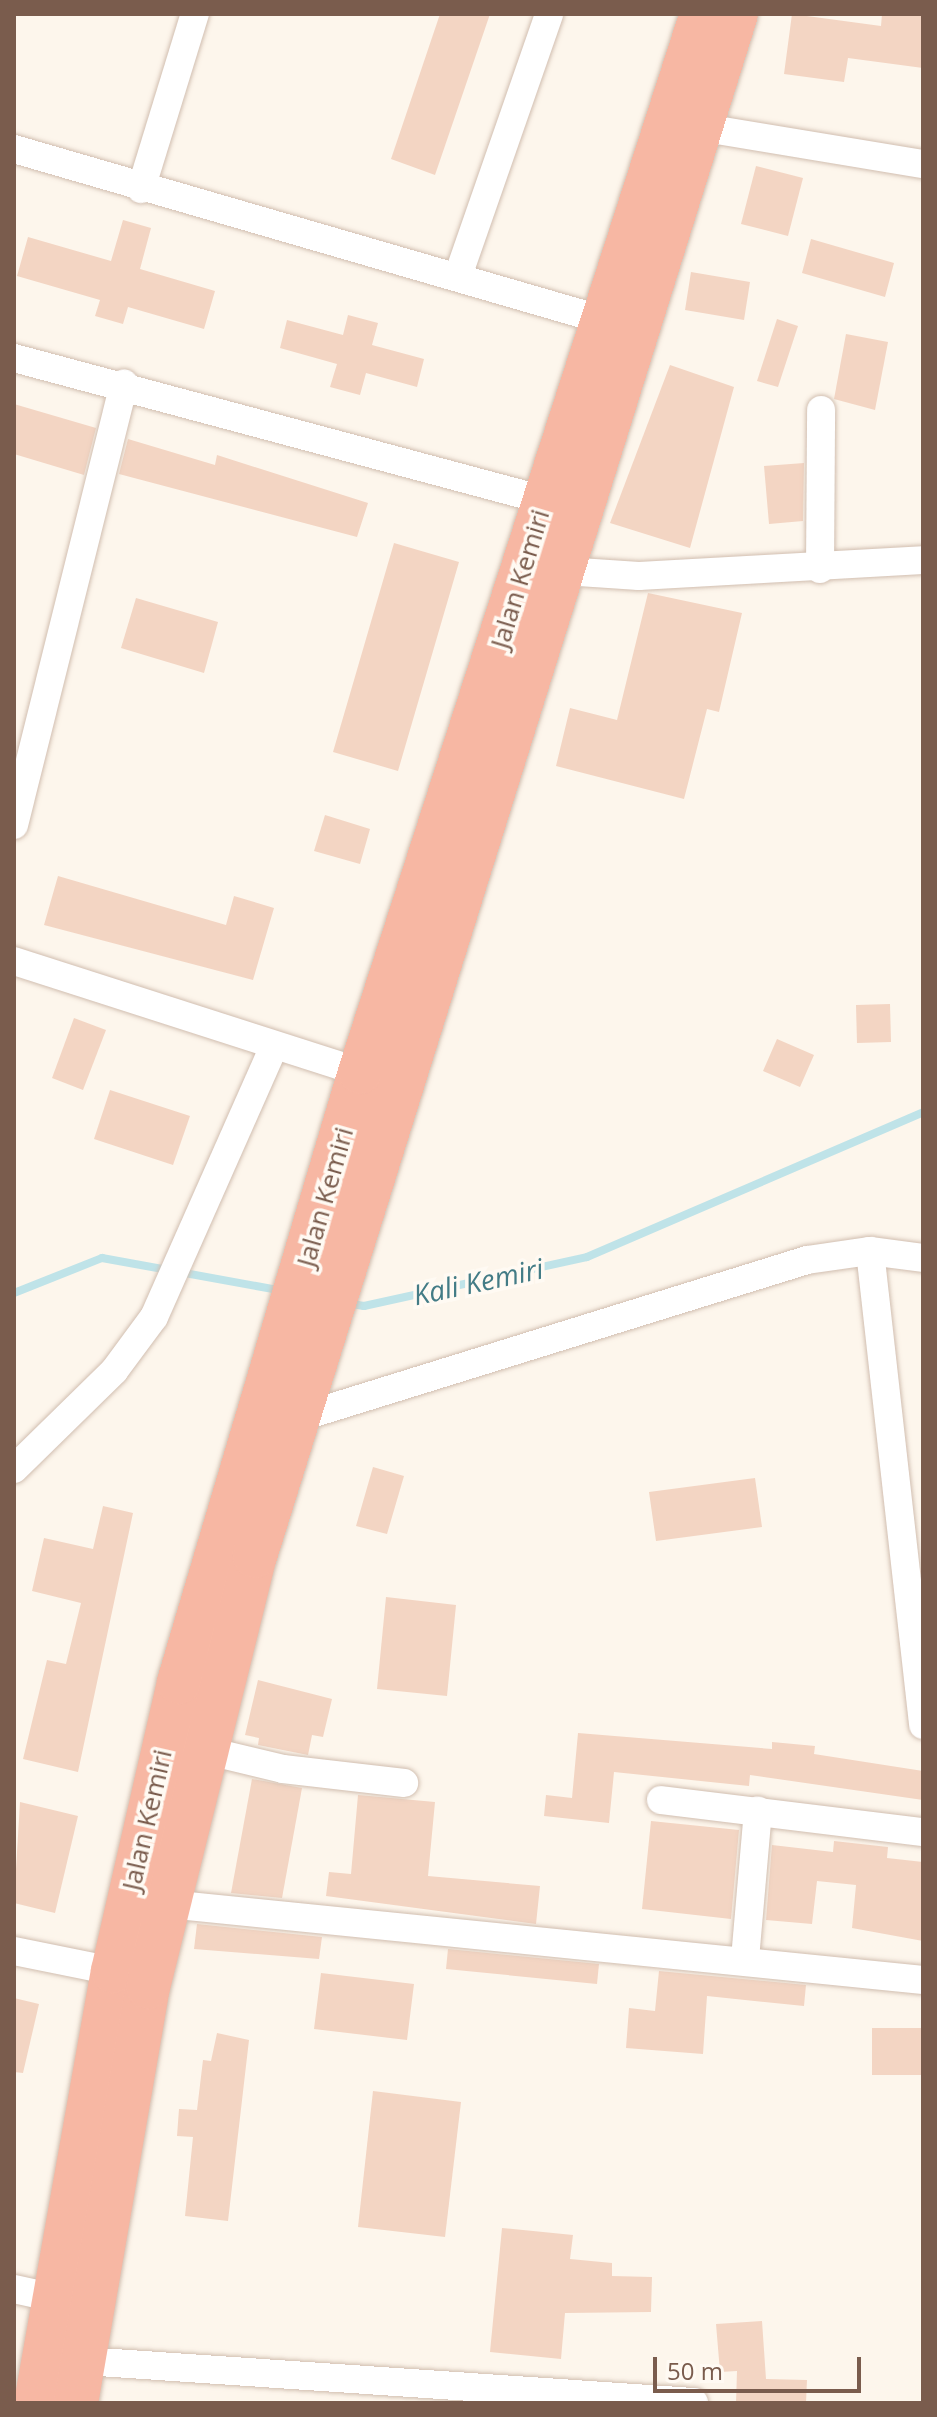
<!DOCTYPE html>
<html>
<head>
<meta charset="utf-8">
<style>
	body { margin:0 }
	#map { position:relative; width:937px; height:2417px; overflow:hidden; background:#fdf6ec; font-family:"Open Sans",sans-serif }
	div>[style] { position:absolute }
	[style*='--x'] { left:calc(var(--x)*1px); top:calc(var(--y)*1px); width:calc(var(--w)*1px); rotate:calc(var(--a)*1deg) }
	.stream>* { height:8px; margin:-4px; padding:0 4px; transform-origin:4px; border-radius:4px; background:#bfe3e8 }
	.building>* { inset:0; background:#f3d5c3 }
	.roads { filter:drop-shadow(0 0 2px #d1beb0) drop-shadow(0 0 2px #d1beb0) }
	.street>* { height:28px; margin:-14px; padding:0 14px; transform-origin:14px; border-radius:14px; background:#fff }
	.highway>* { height:44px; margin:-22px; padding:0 22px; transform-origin:22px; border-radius:22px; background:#f7b7a3 }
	span { translate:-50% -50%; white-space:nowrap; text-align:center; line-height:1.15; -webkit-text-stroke:7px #fffaf3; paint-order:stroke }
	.street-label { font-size:26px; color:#7a5c4d }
	.water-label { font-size:28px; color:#437c86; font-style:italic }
	.frame { position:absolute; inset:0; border:16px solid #7a5c4d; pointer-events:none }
	.scale { position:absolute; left:653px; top:2357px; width:208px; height:36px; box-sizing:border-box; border:4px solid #7a5c4d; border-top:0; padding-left:10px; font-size:24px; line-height:28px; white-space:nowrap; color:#7a5c4d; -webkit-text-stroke:6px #fffaf3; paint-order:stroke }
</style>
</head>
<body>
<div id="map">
	<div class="stream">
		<div style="--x:14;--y:1293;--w:95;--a:-21.7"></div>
		<div style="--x:102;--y:1258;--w:184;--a:10.3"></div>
		<div style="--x:347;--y:1303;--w:17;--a:10"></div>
		<div style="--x:364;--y:1306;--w:228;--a:-12.4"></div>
		<div style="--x:587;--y:1257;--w:366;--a:-23.3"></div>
	</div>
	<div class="building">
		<div style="clip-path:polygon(440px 14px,490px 14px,435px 175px,391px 159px)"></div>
		<div style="clip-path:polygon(792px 14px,881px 26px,882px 14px,923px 14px,923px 68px,848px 58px,844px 82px,784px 74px)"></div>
		<div style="clip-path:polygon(756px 166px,803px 178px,788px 236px,741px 224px)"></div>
		<div style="clip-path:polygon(123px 220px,151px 228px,140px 269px,215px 291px,204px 329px,128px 307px,123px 324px,95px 316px,100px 300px,17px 276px,28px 237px,111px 261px)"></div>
		<div style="clip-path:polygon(811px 239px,894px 263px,885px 297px,802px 273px)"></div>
		<div style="clip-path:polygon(691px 272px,750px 282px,744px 320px,685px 310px)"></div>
		<div style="clip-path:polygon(348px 315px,378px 323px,372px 345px,424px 359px,417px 387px,366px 373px,360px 395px,330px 387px,337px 364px,280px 348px,287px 320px,343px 335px)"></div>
		<div style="clip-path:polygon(777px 319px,798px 326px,778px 387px,757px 381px)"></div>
		<div style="clip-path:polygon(846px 334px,888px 342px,875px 410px,834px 399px)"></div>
		<div style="clip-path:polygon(670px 365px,734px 387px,690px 548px,610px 523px)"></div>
		<div style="clip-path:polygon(14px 404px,96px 428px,84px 475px,14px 454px)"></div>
		<div style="clip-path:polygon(128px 439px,215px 465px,217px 455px,368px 503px,357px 537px,119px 474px)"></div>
		<div style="clip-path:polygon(804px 463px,803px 521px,769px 524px,764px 466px)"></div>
		<div style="clip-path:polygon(394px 543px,459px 562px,398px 771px,333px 752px)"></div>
		<div style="clip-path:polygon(648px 593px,742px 613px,719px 712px,707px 709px,684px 799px,556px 766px,570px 708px,617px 720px)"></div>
		<div style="clip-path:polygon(136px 598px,218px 622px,204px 673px,121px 648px)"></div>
		<div style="clip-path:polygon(325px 815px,370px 829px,360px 864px,314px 851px)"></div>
		<div style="clip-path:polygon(58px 876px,226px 925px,234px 896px,274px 908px,253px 980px,44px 925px)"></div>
		<div style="clip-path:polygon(890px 1004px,891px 1042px,857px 1043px,856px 1005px)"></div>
		<div style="clip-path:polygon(74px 1018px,106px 1030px,83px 1090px,52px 1078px)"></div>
		<div style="clip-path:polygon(777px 1039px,814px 1055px,800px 1087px,763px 1071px)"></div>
		<div style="clip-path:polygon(110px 1090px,190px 1116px,173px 1165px,94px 1139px)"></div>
		<div style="clip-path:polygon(373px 1467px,404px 1476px,387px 1534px,356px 1526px)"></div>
		<div style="clip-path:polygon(755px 1478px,762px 1527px,656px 1541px,649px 1492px)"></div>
		<div style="clip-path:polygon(103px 1506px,133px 1513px,78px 1772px,23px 1759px,47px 1660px,66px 1664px,81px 1603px,32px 1591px,44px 1538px,93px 1549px)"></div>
		<div style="clip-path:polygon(386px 1597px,456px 1605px,447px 1696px,377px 1689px)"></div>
		<div style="clip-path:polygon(258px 1680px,332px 1699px,323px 1737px,312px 1735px,308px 1755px,258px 1745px,259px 1738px,245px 1735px)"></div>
		<div style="clip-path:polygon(578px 1733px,772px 1749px,772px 1742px,815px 1746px,814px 1754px,923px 1771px,923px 1800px,750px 1775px,749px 1786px,614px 1772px,609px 1823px,544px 1816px,546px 1795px,572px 1798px)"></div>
		<div style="clip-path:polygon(252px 1779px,302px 1788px,282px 1898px,231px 1893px)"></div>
		<div style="clip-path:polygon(358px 1795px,435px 1802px,428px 1876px,540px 1886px,536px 1924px,326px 1896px,329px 1872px,351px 1874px)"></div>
		<div style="clip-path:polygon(20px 1802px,78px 1816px,55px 1913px,14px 1903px)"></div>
		<div style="clip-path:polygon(651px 1821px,739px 1830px,731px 1919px,642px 1909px)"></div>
		<div style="clip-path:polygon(834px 1841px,888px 1847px,887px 1858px,923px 1862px,923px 1941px,852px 1928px,856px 1885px,817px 1881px,812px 1924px,766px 1920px,772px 1845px,833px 1852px)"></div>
		<div style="clip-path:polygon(197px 1924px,322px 1937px,319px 1959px,194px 1949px)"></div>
		<div style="clip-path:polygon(448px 1949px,599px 1964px,597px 1984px,446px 1969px)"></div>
		<div style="clip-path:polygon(659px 1971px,806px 1985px,804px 2006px,707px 1996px,703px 2054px,626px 2048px,629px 2008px,655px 2011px)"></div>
		<div style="clip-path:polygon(321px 1973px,414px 1984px,407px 2040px,314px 2029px)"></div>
		<div style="clip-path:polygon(14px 1998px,39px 2004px,23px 2073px,14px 2072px)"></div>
		<div style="clip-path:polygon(872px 2028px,923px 2028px,923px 2075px,872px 2075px)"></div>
		<div style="clip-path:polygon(217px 2033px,249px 2040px,228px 2221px,185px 2216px,193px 2137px,177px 2136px,179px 2109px,197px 2110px,203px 2060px,211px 2061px)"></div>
		<div style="clip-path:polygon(373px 2091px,461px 2102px,445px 2237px,358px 2227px)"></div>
		<div style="clip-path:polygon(502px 2228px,573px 2235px,570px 2259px,612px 2263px,612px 2276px,652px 2277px,651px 2312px,565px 2313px,561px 2359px,490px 2352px)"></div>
		<div style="clip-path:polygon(762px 2321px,766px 2379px,807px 2380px,806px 2403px,736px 2403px,737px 2371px,720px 2372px,716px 2324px)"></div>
	</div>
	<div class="roads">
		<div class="street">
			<div style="--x:687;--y:125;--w:239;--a:9.4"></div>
			<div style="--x:14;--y:149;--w:613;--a:16.19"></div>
			<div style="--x:141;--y:189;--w:183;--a:-72.9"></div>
			<div style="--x:458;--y:276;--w:277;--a:-70.8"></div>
			<div style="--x:14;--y:358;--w:549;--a:15"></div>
			<div style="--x:820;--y:569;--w:159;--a:-89.6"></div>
			<div style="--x:549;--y:570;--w:90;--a:3.8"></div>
			<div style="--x:639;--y:576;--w:284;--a:-3.2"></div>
			<div style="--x:14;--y:825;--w:455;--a:-76"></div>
			<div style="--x:14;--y:961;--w:379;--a:17.8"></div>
			<div style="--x:870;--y:1251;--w:477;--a:83.6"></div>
			<div style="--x:298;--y:1418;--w:533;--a:-17.24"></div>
			<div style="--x:807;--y:1260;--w:64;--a:-8.1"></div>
			<div style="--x:870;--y:1251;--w:53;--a:7.5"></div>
			<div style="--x:14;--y:1469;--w:140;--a:-44.4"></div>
			<div style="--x:114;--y:1371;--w:67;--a:-53.5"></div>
			<div style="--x:154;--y:1317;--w:296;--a:-66.1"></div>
			<div style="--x:204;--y:1750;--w:81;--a:13.5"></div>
			<div style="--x:283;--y:1769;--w:122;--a:6.6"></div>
			<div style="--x:661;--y:1800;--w:264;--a:7"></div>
			<div style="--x:168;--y:1904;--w:759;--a:5.75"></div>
			<div style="--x:14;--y:1951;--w:101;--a:11.4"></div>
			<div style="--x:745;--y:1959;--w:149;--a:-85"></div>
			<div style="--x:14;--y:2289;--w:42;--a:12.4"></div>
			<div style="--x:84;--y:2361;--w:611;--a:3.85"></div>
		</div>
		<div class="highway">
			<div style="--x:36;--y:2403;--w:439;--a:-79.9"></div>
			<div style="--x:113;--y:1971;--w:296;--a:-77.1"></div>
			<div style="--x:179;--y:1682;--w:636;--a:-73.47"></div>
			<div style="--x:360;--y:1072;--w:1112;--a:-72.09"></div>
			<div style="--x:76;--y:2403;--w:422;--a:-80.2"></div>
			<div style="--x:148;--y:1987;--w:444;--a:-76.1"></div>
			<div style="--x:255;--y:1556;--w:1615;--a:-72.68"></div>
		</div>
	</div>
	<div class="street-label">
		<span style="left:520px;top:579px;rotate:-73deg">Jalan Kemiri</span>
		<span style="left:325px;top:1197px;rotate:-74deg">Jalan Kemiri</span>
		<span style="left:147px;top:1820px;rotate:-77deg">Jalan Kemiri</span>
	</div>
	<div class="water-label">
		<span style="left:478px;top:1281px;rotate:-12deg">Kali Kemiri</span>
	</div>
	<div class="frame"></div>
	<div class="scale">50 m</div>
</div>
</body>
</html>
